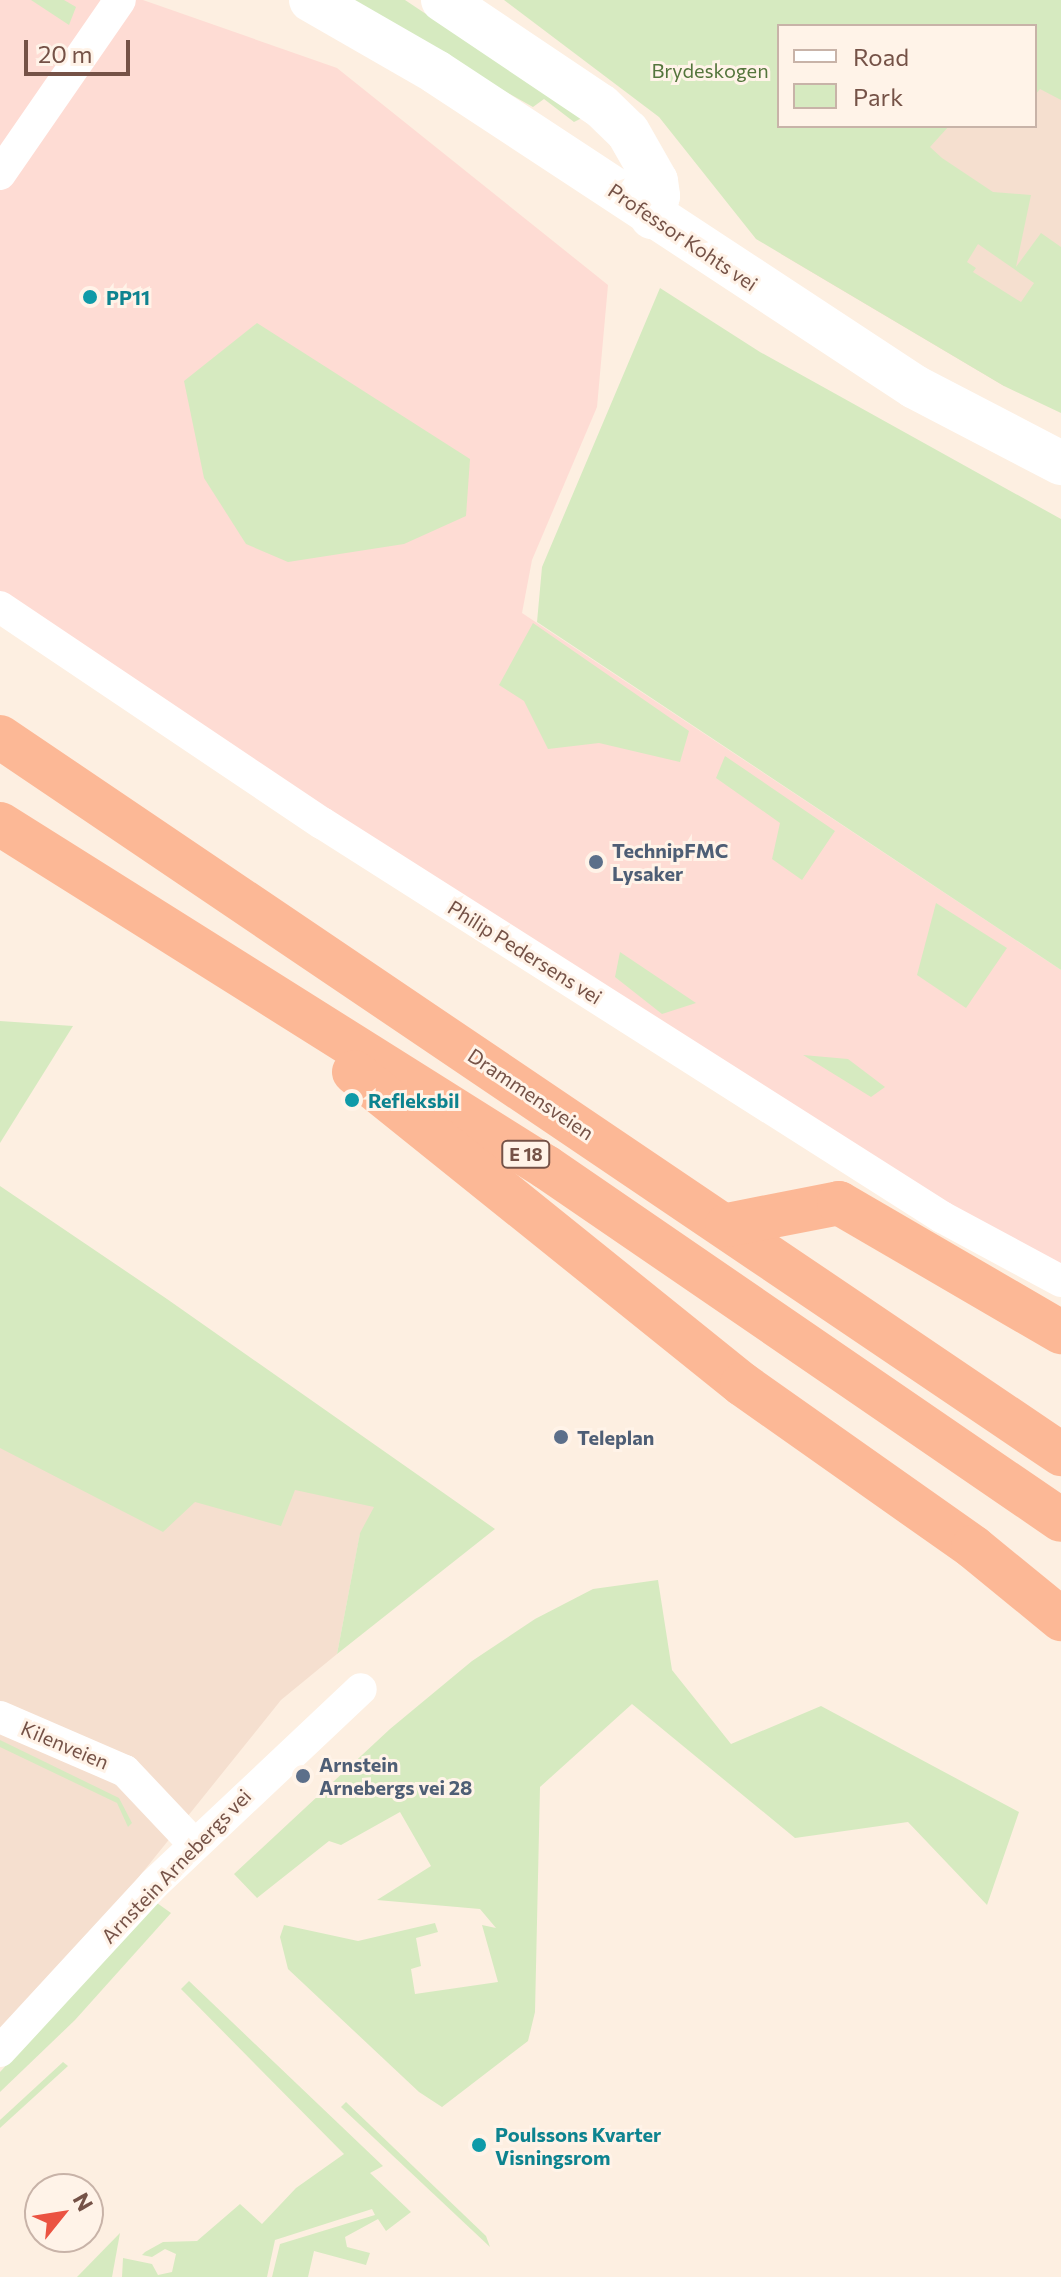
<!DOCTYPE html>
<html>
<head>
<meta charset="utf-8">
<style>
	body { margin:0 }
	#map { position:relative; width:1061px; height:2277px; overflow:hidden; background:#fdefe1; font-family:Commissioner,sans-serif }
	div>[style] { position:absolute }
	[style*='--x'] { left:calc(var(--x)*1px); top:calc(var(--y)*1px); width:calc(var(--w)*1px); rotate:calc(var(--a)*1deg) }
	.residential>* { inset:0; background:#f5dfcf }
	.commercial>* { inset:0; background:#fedcd4 }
	.green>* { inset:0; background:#d6eac0 }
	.minor>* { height:32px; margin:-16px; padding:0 16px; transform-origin:16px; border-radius:16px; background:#fff }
	.secondary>* { height:44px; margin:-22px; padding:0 22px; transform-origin:22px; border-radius:22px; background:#fff }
	.trunk>* { height:44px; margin:-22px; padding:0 22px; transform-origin:22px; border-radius:22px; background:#fcb896 }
	.dots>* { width:22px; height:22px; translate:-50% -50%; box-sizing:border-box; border:4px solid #fff3e8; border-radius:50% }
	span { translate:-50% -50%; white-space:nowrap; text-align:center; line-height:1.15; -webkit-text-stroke:6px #fff3e8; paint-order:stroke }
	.shield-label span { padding:2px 6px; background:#fff3e8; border:2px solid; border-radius:6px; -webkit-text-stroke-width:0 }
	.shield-label { font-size:18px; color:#755247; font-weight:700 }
	.park-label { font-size:20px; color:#54753c }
	.street-label { font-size:20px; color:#755247 }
	.culture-label { font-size:20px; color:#0d838f; font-weight:700 }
	.left { translate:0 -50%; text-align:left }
	.service-label { font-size:20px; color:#4e5e75; font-weight:700 }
	.legend { position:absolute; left:777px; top:24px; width:260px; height:104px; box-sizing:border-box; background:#fff3e8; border:2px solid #c8b3a8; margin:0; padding:10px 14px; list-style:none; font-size:24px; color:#755247 }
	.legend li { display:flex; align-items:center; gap:16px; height:40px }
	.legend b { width:40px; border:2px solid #c8b3a8 }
	.north { position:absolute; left:24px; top:2173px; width:80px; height:80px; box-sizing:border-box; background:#fff3e8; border:2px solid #c8b3a8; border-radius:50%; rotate:60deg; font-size:22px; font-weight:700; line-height:32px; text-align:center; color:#755247 }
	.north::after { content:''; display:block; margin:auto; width:28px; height:36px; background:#eb5342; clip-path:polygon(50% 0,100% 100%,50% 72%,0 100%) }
	.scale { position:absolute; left:24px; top:40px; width:106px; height:36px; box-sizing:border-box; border:4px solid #755247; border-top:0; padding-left:10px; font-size:24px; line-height:28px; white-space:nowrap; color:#755247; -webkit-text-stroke:6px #fff3e8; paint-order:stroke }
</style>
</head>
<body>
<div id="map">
	<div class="residential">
		<div style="clip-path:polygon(1035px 41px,1061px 48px,1061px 312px,1035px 296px,1004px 386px,781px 254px,856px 126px,1035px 126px)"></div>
		<div style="clip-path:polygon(0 1259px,375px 1507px,360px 1534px,337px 1654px,281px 1700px,45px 1994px,0 2033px)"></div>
	</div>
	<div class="commercial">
		<div style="clip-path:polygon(0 0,143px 0,337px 68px,608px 285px,597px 407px,532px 560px,522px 613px,1061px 970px,1061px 1287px,0 618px)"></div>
	</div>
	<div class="green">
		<div style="clip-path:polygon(31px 0,64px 0,76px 7px,69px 25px)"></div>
		<div style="clip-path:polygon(341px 0,405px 0,582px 118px,574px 122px,544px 99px,533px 107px)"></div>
		<div style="clip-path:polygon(evenodd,504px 0,1061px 0,1061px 100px,1040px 89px,1035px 95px,1035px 26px,779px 26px,779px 126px,949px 126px,930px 147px,942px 158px,993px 192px,1031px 195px,1016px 267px,1041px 233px,1061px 247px,1061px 413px,1004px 386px,756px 239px,659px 117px,504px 0,978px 244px,1034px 283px,1021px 302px,973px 272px,976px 268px,967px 262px,978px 244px)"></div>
		<div style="clip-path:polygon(660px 288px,760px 352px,1061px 519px,1061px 970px,537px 622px,542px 567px)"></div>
		<div style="clip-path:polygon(257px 323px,470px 459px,466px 516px,404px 544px,288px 562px,246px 544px,204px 478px,184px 381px)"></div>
		<div style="clip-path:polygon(533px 623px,689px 731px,680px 762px,599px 743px,548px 749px,524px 701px,499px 685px)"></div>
		<div style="clip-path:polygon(725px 756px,835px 831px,802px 880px,772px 859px,780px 823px,716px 778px)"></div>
		<div style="clip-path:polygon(936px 903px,1007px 948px,966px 1008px,917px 975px)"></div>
		<div style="clip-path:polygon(620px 952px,696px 1003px,662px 1014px,615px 977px)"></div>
		<div style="clip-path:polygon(0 1021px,73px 1026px,0 1143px)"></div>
		<div style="clip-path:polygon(803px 1055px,848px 1059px,885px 1087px,871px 1097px)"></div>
		<div style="clip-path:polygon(0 1186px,167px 1299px,495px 1529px,337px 1654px,360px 1533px,374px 1507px,295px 1490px,281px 1526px,195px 1502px,163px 1532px,0 1448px)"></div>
		<div style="clip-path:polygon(658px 1580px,672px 1670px,731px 1744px,821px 1706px,1019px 1812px,987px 1905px,908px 1822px,795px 1838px,632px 1704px,540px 1787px,535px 2012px,528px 2041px,442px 2107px,419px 2092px,288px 1969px,280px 1937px,284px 1925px,358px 1941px,435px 1923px,438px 1932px,416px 1938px,421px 1966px,411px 1969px,415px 1994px,498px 1982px,482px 1925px,496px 1928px,480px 1909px,377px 1900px,431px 1866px,400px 1812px,341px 1845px,329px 1841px,257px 1898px,234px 1874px,390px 1729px,472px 1661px,535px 1619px,593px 1589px)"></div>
		<div style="clip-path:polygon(0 1740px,119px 1798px,132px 1823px,128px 1827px,117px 1803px,0 1747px)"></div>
		<div style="clip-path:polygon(157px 1903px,171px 1913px,75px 2020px,0 2092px,0 2072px)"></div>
		<div style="clip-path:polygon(189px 1981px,383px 2166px,370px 2173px,411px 2212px,386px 2231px,378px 2219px,345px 2237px,347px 2247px,370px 2253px,366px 2265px,314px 2251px,308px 2277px,272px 2277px,280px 2244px,375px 2215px,372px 2209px,275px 2240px,267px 2277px,122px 2277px,123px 2258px,152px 2264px,158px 2275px,172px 2272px,176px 2254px,165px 2249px,152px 2257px,142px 2255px,145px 2252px,163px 2242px,197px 2241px,240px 2204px,262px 2224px,296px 2188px,344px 2154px,181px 1989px)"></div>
		<div style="clip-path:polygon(63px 2062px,68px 2066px,0 2128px,0 2120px)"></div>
		<div style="clip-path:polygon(346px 2102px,486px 2236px,490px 2247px,341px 2107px)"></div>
		<div style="clip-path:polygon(120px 2233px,112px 2277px,77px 2277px)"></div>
	</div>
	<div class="minor">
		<div style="--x:0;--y:174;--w:211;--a:-55.4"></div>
		<div style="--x:0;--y:607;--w:388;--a:33.9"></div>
		<div style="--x:322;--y:823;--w:735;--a:32.44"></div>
		<div style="--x:942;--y:1217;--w:135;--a:28.3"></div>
		<div style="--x:0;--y:1717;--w:136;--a:23.4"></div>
		<div style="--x:125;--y:1771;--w:100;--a:46.6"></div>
		<div style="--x:0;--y:2051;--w:227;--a:-47.3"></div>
		<div style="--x:154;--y:1884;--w:284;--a:-43.3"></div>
	</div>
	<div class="secondary">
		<div style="--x:311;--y:0;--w:144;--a:29.9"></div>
		<div style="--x:436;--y:72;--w:573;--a:33.33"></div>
		<div style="--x:915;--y:387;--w:165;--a:27.5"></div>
		<div style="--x:443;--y:0;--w:190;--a:33.9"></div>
		<div style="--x:601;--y:106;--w:37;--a:44"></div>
		<div style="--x:628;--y:132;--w:56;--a:60.3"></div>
		<div style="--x:656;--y:181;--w:15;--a:82"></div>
		<div style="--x:658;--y:196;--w:22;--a:106"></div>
	</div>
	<div class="trunk">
		<div style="--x:0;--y:737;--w:1281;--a:34.05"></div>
		<div style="--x:0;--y:824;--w:645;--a:32.14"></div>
		<div style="--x:546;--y:1167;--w:624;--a:34.43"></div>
		<div style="--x:354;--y:1072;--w:498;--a:38.8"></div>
		<div style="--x:742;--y:1384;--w:283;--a:35.2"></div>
		<div style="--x:973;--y:1547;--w:114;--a:39.3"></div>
		<div style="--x:727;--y:1225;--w:114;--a:-11.1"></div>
		<div style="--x:839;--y:1203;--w:257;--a:30.2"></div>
	</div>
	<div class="dots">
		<div style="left:90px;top:297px;background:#0f9aa8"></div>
		<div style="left:596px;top:862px;background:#5c6f8a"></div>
		<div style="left:352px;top:1100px;background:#0f9aa8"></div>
		<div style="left:561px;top:1437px;background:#5c6f8a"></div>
		<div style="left:303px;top:1776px;background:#5c6f8a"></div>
		<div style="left:479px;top:2145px;background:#0f9aa8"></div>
	</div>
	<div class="shield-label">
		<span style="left:526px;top:1154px">E 18</span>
	</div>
	<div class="park-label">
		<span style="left:710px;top:70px">Brydeskogen</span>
	</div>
	<div class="street-label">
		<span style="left:683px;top:237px;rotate:34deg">Professor Kohts vei</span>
		<span style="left:525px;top:952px;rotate:32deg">Philip Pedersens vei</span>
		<span style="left:531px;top:1094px;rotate:34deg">Drammensveien</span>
		<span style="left:65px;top:1745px;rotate:23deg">Kilenveien</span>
		<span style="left:176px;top:1866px;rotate:-46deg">Arnstein Arnebergs vei</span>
	</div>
	<div class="culture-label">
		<span class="left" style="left:106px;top:297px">PP11</span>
		<span class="left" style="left:368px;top:1100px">Refleksbil</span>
		<span class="left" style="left:495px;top:2146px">Poulssons Kvarter<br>Visningsrom</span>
	</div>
	<div class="service-label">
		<span class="left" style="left:612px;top:862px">TechnipFMC<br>Lysaker</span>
		<span class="left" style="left:577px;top:1437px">Teleplan</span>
		<span class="left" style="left:319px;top:1776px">Arnstein<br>Arnebergs vei 28</span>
	</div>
	<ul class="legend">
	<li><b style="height:10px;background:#fff"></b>Road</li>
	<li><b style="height:22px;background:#d6eac0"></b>Park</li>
	</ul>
	<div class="north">N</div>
	<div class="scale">20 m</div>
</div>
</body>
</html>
